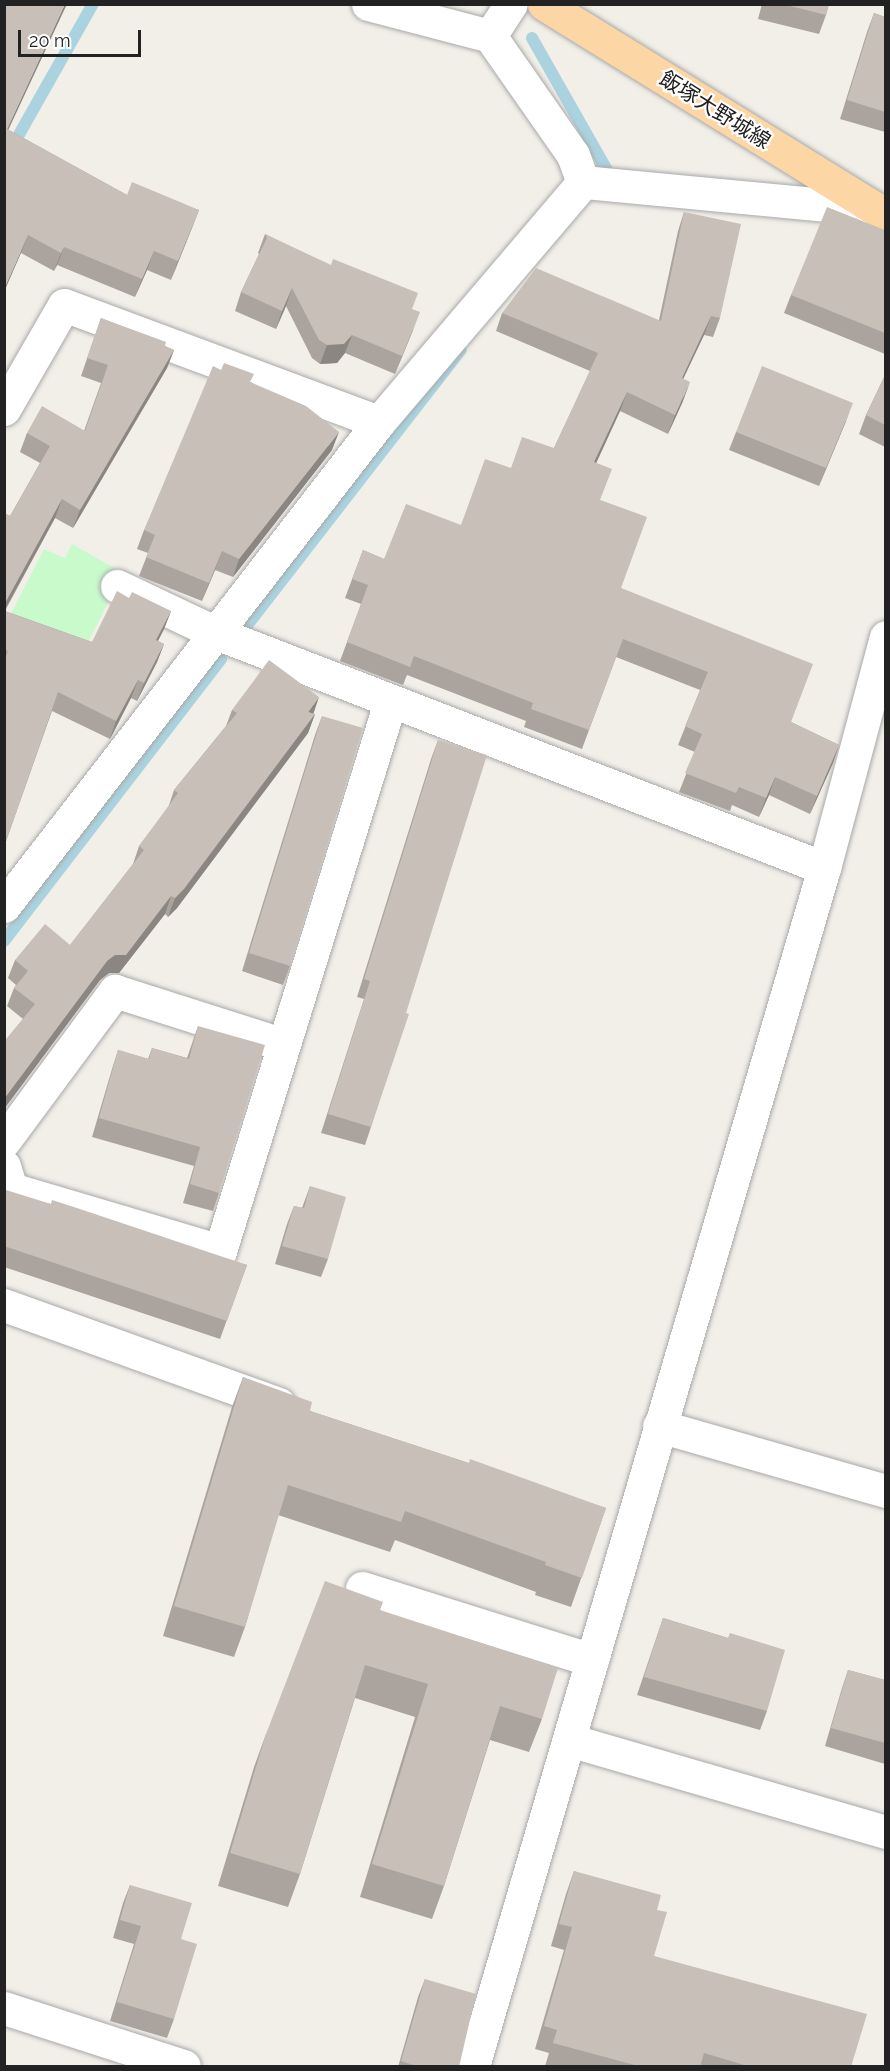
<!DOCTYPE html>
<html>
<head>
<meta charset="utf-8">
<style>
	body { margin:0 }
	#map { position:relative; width:890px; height:2071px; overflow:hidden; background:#f2efe9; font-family:Raleway,"Noto Sans JP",sans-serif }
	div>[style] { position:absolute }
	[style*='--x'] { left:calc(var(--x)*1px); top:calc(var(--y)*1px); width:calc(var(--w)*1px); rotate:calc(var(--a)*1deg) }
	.park>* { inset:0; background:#c8facc }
	.stream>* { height:12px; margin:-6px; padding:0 6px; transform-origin:6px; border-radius:6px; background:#aad3df }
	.roads { filter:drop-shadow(0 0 2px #a9a9a9) drop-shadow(0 0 2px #a9a9a9) }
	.minor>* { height:33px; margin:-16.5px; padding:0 16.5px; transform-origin:16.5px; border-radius:16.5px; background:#fff }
	.major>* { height:33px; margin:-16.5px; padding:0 16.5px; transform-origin:16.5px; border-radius:16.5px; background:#fcd6a4 }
	.wall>* { inset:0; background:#aba49e }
	.shaded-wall>* { inset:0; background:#8b8681 }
	.building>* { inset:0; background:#c7bfb8 }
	span { translate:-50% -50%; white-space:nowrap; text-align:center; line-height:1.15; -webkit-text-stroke:4.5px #fff; paint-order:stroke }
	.street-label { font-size:21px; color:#222 }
	.frame { position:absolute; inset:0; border:6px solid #222; pointer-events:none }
	.scale { position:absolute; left:18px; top:30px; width:123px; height:27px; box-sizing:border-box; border:3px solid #222; border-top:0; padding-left:8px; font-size:18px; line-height:21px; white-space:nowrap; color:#222; -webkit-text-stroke:4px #fff; paint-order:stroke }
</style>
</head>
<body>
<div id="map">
	<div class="park">
		<div style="clip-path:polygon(72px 544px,123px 573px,80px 658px,4px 627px,44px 549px,65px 558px)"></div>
	</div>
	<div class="stream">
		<div style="--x:532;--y:38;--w:150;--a:60.4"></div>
		<div style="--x:4;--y:161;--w:180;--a:-60.5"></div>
		<div style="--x:245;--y:628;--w:352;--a:-52.2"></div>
		<div style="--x:4;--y:941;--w:356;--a:-52.4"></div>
	</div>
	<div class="roads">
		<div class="minor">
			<div style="--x:368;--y:4;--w:126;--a:14.7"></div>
			<div style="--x:490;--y:36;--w:145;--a:55.1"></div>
			<div style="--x:573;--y:155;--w:29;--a:70"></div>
			<div style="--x:490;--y:36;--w:38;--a:-57"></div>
			<div style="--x:583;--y:182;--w:295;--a:5.4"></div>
			<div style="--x:4;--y:409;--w:120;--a:-60"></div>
			<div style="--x:64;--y:305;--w:336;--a:20.4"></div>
			<div style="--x:117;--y:586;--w:110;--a:25.4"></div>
			<div style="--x:216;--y:633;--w:652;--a:21.13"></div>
			<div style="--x:4;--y:906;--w:612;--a:-52.23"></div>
			<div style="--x:379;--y:422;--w:315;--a:-49.6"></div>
			<div style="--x:4;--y:1141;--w:187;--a:-53.5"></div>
			<div style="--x:115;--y:991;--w:177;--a:17.7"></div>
			<div style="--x:4;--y:1166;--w:24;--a:73"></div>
			<div style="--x:11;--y:1189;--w:218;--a:16.5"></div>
			<div style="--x:220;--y:1251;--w:575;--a:-72.79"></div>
			<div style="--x:4;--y:1305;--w:292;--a:19.8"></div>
			<div style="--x:659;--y:1426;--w:236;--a:16"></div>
			<div style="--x:362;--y:1588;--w:241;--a:17.4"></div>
			<div style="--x:569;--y:1740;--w:330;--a:16.2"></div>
			<div style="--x:4;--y:2008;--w:189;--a:17.9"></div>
			<div style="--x:473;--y:2066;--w:1248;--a:-73.67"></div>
			<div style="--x:824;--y:868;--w:239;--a:-75"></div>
		</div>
		<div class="major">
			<div style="--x:544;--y:4;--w:402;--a:31.7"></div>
		</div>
	</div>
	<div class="wall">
		<div style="clip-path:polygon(762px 4px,829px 4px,826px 15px,819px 34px,758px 19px)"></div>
		<div style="clip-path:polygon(874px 13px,885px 17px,885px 132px,840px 119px,867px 32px)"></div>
		<div style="clip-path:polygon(9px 130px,127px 195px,199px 210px,171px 280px,147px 270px,135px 297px,57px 265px,54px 271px,21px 253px)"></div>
		<div style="clip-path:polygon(684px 212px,720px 318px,713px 337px,704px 335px,683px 379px,683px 401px,668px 434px,620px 411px,596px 463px,600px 500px,621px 588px,791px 722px,839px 745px,833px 763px,810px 814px,769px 795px,759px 817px,732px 805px,730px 811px,679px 792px,695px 752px,678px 745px,700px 690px,616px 657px,582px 749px,524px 727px,526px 721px,407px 675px,403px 685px,340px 661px,361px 604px,345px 598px,363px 550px,384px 559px,461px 525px,511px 468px,554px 448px,590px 371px,496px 331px,502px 313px,659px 320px,678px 231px)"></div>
		<div style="clip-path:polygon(885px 230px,885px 354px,784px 313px,791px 295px)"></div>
		<div style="clip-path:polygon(265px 234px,412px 309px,413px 330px,395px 374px,345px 353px,337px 363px,320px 364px,312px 358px,286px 306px,276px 329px,235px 311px,241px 292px,259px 254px,258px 253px)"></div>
		<div style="clip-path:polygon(101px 318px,174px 350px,167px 368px,73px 528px,55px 518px,5px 611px,92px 642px,129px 598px,171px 611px,164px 629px,158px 641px,164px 644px,157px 662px,137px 701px,131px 698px,110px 739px,52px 711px,4px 847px,4px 513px,10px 516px,40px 463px,20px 452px,27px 433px,84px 431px,101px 383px,81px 376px)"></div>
		<div style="clip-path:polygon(885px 375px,885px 447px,859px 434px,866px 415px)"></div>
		<div style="clip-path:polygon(251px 382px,332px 450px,233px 577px,215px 570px,202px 601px,139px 576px,148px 553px,137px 549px,144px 530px)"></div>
		<div style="clip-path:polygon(846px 421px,819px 486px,729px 450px,736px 432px)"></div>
		<div style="clip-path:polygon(232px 710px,315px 714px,308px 733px,177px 908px,168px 917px,165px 914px,119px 973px,109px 973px,100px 980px,4px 1109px,4px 1042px,23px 1019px,7px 1006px,14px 988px,16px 985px,8px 978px,15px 960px,70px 945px,133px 864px,139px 846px,168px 808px,174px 790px,226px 726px)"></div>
		<div style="clip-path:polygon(322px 716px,290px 966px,283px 985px,242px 971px,315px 735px)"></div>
		<div style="clip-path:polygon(438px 740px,406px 1013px,371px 1127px,365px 1145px,321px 1133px,364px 999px,357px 997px,431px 759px)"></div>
		<div style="clip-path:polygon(198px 1026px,219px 1193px,213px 1211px,183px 1203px,194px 1166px,92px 1137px,112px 1069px,118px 1050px,148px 1059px,152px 1048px,187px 1058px)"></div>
		<div style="clip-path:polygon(310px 1186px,328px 1259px,321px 1277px,275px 1264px,287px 1224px,294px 1206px,302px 1208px)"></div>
		<div style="clip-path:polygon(4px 1195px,51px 1204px,247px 1265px,220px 1339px,4px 1267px)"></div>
		<div style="clip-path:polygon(243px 1377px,310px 1411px,606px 1508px,571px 1607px,535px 1595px,536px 1592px,395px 1540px,390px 1552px,278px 1515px,245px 1627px,234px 1657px,163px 1636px,232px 1407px)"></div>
		<div style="clip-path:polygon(380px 1610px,542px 1719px,529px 1752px,490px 1740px,444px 1886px,432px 1919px,360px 1897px,415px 1717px,355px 1698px,300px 1874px,288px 1907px,218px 1886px,254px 1767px,266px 1734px)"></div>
		<div style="clip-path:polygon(663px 1618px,728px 1638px,767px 1711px,760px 1730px,637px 1695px)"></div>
		<div style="clip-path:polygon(848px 1670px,885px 1680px,885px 1764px,825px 1746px,842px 1688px)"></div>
		<div style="clip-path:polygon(574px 1871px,657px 1910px,654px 1956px,851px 2067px,548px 2067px,545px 2066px,549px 2053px,535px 2049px,564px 1950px,551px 1946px,566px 1894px)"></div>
		<div style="clip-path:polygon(130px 1885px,181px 1939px,174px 2019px,167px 2038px,110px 2021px,134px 1944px,113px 1938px,123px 1903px)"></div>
		<div style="clip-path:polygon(425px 1979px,459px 2067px,398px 2067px,418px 1997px)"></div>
	</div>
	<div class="shaded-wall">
		<div style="clip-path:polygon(65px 4px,67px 4px,4px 139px,7px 129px)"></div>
		<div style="clip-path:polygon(199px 210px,192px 228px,171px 280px,178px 261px)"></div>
		<div style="clip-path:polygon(28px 235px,21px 253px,4px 292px,4px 289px)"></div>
		<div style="clip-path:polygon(64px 247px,57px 265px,54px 271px,61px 253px)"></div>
		<div style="clip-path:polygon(154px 251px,147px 270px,135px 297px,142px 279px)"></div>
		<div style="clip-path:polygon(292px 288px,286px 306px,276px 329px,282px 311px)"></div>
		<div style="clip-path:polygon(420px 312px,413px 330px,395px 374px,402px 356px)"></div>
		<div style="clip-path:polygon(711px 316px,704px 335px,675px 396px,682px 378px)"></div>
		<div style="clip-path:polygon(352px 335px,345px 353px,337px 363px,320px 364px,327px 345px)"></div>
		<div style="clip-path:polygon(174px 350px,167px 368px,73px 528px,80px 510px)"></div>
		<div style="clip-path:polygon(690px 382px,683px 401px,668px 434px,675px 415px)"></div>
		<div style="clip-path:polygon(627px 392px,620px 411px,588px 481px,594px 462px)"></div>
		<div style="clip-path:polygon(853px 403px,846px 421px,819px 486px,826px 468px)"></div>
		<div style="clip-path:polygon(339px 432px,332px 450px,233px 577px,239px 559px)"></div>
		<div style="clip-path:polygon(62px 499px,55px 518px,4px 611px,4px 605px)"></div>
		<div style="clip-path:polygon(222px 551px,215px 570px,202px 601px,209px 583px)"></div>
		<div style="clip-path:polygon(171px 611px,164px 629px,149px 658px,156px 640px)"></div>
		<div style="clip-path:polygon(164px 644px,157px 662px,137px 701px,144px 683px)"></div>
		<div style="clip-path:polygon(138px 680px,131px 698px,110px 739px,116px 721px)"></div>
		<div style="clip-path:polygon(319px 697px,313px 715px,308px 712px)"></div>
		<div style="clip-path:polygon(315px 714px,308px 733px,177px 908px,168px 917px,175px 898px)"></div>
		<div style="clip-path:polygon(839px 745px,833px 763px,810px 814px,817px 796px)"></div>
		<div style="clip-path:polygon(775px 777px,769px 795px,759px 817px,766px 798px)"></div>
		<div style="clip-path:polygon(171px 896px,165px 914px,119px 973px,109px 973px,100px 980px,4px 1109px,4px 1099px,107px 961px)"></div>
	</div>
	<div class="building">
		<div style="clip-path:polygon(5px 4px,65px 4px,7px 129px,127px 195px,132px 182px,199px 210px,178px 261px,154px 251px,142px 279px,64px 247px,61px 253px,28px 235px,4px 289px)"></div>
		<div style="clip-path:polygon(782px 4px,829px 4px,826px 15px)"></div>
		<div style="clip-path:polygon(874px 13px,885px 17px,885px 112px,847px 100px)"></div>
		<div style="clip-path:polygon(827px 207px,885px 230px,885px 333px,791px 295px)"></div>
		<div style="clip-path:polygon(684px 212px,741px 224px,720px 318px,711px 316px,682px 378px,690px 382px,675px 415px,627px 392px,594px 462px,612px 469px,600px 500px,647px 517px,621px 588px,813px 664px,791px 722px,839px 745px,817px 796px,775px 777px,766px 798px,739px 787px,736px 793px,685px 773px,702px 734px,685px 726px,708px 672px,623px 639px,589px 730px,531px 709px,533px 703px,414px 656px,410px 667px,347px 642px,368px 585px,352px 579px,363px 550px,384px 559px,406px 504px,461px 525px,485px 459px,511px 468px,522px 437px,554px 448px,598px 353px,502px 313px,536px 268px,661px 321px)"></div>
		<div style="clip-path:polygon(265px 234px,331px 265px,333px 259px,418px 293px,412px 309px,420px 312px,402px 356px,352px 335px,344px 344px,327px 345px,319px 340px,292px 288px,282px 311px,241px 292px,267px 238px)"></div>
		<div style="clip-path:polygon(101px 318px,166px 342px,165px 346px,174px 350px,80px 510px,62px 499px,4px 605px,4px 513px,10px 516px,50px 446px,27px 433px,42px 406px,85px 431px,108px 365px,87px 358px)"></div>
		<div style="clip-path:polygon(224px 363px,254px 374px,250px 382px,306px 406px,339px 432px,239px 559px,222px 551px,209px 583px,146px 557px,155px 535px,144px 530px,213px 366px,221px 370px)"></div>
		<div style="clip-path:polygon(762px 366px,853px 403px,826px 468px,736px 432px)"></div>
		<div style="clip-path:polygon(885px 375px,885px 425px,866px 415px)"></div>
		<div style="clip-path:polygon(117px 591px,129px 598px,132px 592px,171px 611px,156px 640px,164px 644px,144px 683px,138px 680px,116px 721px,58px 692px,4px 847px,4px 661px,8px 651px,4px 649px,4px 611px,92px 642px)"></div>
		<div style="clip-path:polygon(269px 660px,319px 697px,308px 712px,315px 714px,184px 889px,175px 898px,171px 896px,126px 955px,115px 955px,107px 961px,4px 1099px,4px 1042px,35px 1004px,14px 988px,28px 971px,15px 960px,45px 924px,70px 945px,144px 850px,139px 846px,178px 793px,174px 790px,237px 713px,232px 710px)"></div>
		<div style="clip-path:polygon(322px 716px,363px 728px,290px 966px,249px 953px)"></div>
		<div style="clip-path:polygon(438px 740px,487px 755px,406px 1013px,409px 1014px,371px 1127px,328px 1114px,370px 981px,364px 979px)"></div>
		<div style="clip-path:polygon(198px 1026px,265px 1045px,219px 1193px,190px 1184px,200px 1147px,99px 1118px,118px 1050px,149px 1059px,152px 1048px,189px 1059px)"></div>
		<div style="clip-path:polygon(310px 1186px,346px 1197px,328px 1259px,282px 1246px,294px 1206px,304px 1208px)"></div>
		<div style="clip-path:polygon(6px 1190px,51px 1204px,52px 1200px,80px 1209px,247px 1265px,227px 1321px,4px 1246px,4px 1196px)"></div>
		<div style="clip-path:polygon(243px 1377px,312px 1402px,310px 1411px,469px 1463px,470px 1459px,606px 1508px,582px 1578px,545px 1565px,546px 1562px,405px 1511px,401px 1522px,288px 1485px,245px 1627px,174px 1606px)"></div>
		<div style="clip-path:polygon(325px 1581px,383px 1602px,380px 1610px,558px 1668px,542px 1719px,500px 1706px,444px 1886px,372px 1864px,428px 1684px,365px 1665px,300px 1874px,230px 1853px,266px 1734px)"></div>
		<div style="clip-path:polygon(663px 1618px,728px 1638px,730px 1633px,785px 1650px,767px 1711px,644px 1677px)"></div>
		<div style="clip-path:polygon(848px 1670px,885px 1680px,885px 1743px,831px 1728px)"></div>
		<div style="clip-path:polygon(574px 1871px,661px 1895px,657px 1910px,667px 1912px,654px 1956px,867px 2014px,851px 2067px,751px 2067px,704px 2053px,700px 2067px,642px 2067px,553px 2043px,557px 2030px,544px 2026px,572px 1927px,559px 1924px)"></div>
		<div style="clip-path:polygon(130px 1885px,192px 1903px,181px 1939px,197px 1944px,174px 2019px,117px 2002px,141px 1926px,120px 1920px)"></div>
		<div style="clip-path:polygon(425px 1979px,476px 1994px,459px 2067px,419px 2067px,401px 2061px)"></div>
	</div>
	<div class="street-label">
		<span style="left:715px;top:110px;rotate:32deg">飯塚大野城線</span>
	</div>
	<div class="frame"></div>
	<div class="scale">20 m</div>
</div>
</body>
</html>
